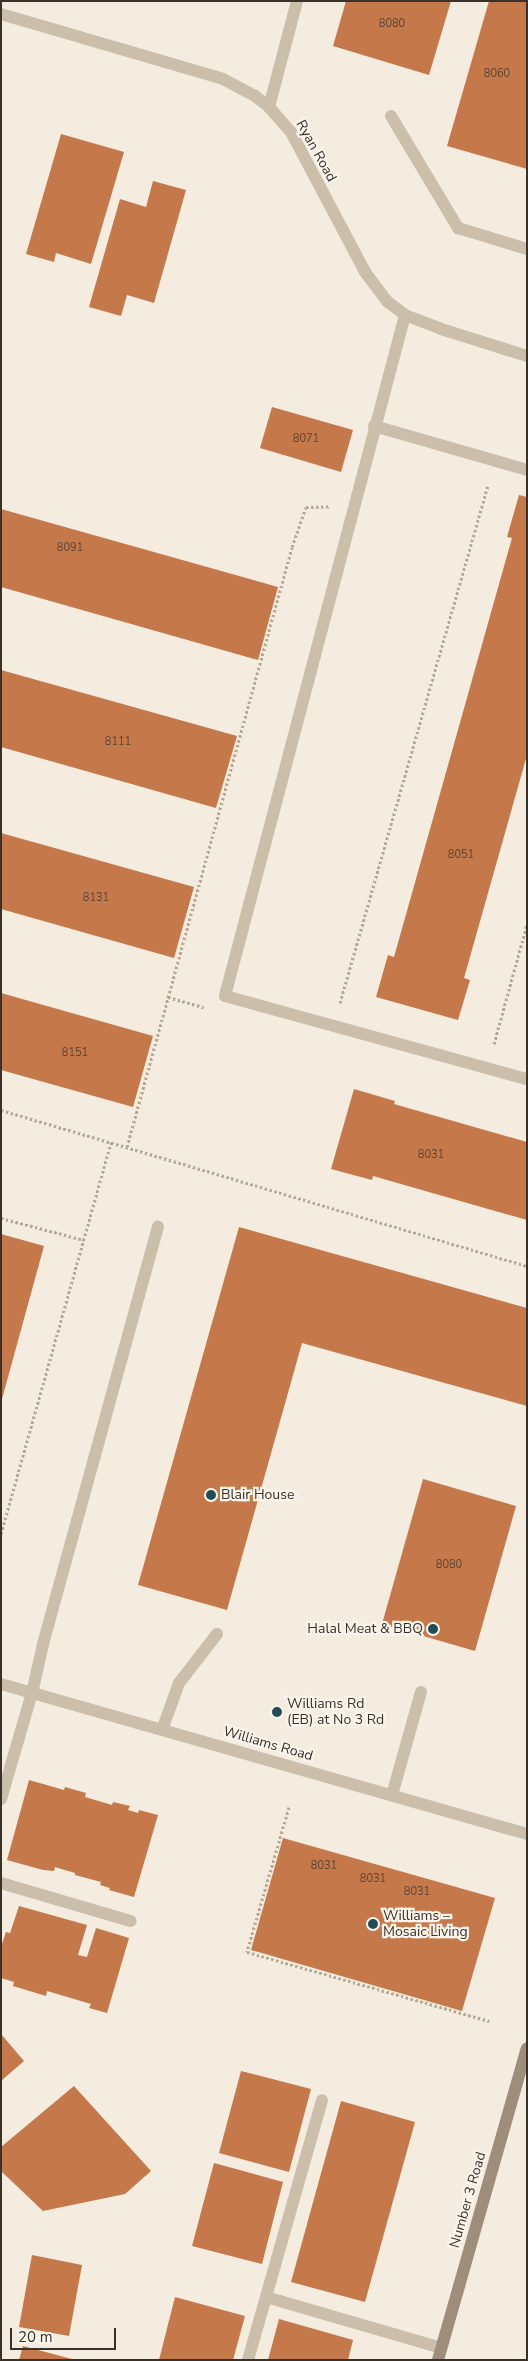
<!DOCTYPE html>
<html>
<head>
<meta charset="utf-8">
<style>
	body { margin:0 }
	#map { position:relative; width:528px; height:2361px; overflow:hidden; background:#f3ecdf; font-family:"Nunito Sans",sans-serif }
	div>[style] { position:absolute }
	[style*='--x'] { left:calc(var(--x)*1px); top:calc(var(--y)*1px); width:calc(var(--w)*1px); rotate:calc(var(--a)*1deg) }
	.building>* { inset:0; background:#c5794b }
	.path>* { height:3px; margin-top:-1.5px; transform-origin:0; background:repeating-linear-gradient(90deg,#b7a895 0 2.5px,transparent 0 5px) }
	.service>* { height:12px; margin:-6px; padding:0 6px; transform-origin:6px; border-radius:6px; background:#cbbeab }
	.minor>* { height:12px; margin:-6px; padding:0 6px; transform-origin:6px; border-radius:6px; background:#cbbeab }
	.tertiary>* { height:12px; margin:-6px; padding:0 6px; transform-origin:6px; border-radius:6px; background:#cbbeab }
	.secondary>* { height:12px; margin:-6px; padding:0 6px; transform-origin:6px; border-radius:6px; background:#9f8d7c }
	.dots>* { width:14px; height:14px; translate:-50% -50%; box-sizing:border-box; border:2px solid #faf5ec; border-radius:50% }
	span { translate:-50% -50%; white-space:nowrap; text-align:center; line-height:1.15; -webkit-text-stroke:4.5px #faf5ec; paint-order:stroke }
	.number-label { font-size:11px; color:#5c4332 }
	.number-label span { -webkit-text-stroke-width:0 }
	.street-label { font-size:14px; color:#39312a }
	.poi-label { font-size:14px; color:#39312a }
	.left { translate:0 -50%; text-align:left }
	.right { translate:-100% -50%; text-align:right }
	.frame { position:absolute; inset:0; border:2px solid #39312a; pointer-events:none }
	.scale { position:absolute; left:10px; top:2328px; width:106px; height:22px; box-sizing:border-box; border:2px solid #39312a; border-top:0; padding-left:6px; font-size:15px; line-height:18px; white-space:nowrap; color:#39312a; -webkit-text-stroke:4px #faf5ec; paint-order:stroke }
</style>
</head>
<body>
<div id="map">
	<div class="building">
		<div style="clip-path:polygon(346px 1px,451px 1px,429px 75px,333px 46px)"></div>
		<div style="clip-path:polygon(489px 1px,527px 1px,527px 169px,447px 146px)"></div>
		<div style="clip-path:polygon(61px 134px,124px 152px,91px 264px,56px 253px,54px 262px,26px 254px)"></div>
		<div style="clip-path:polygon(153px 181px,186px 190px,154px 303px,127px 295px,121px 316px,89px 307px,120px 199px,146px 207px)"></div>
		<div style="clip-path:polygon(272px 407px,353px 430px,341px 472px,260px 448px)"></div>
		<div style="clip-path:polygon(519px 495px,527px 497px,527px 755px,464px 978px,470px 980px,458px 1020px,376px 997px,388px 955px,394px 957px,512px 538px,507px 537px)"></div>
		<div style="clip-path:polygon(1px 509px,278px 587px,258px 660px,1px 587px)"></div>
		<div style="clip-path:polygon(1px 670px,237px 736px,216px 808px,1px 747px)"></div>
		<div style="clip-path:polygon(1px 833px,194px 887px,174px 958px,1px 909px)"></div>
		<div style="clip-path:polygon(1px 993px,153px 1036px,133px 1107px,1px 1070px)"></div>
		<div style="clip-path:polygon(354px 1089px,395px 1101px,394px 1104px,527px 1142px,527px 1220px,373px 1176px,372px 1180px,331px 1169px)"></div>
		<div style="clip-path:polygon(239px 1227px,527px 1308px,527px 1406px,302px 1343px,227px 1610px,138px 1585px)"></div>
		<div style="clip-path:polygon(1px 1234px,44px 1246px,2px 1399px,1px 1399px)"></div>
		<div style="clip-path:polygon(423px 1479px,516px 1506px,475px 1651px,382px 1624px)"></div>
		<div style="clip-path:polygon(29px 1780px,64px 1790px,65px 1787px,86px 1793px,85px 1797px,112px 1805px,113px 1802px,130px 1806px,128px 1810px,138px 1813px,139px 1810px,158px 1815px,134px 1897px,109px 1890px,110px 1888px,100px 1885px,101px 1882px,75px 1875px,75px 1873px,55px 1867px,54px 1871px,43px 1870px,7px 1860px)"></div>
		<div style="clip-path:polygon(283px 1838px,495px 1898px,462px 2011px,251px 1950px)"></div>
		<div style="clip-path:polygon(19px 1906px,87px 1925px,78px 1955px,87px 1957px,96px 1928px,129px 1938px,107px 2013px,89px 2008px,91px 2004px,47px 1991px,46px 1996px,13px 1986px,14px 1982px,1px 1978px,1px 1947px,6px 1932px,10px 1933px)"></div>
		<div style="clip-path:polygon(1px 2034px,24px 2061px,1px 2081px)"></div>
		<div style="clip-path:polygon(241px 2071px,311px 2089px,289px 2172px,219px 2153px)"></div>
		<div style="clip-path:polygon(74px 2086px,151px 2171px,125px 2194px,43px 2211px,1px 2171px,1px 2147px)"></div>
		<div style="clip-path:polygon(341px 2101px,415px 2122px,365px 2302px,291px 2282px)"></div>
		<div style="clip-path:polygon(214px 2163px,283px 2182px,262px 2264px,192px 2246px)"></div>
		<div style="clip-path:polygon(32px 2255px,82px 2265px,69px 2336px,19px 2327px)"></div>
		<div style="clip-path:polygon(175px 2297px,245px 2316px,233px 2360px,159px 2360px)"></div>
		<div style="clip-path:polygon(279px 2319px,353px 2340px,348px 2360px,268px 2360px)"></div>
		<div style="clip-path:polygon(23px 2346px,72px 2359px,72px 2360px,19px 2360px)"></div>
	</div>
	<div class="path">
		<div style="--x:168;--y:997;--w:37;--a:16"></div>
		<div style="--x:340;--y:1003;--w:539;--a:-74.05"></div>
		<div style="--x:494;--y:1044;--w:124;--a:-74.6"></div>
		<div style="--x:1;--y:1110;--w:549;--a:16.52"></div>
		<div style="--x:127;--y:1147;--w:622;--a:-74.62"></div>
		<div style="--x:292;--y:547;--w:42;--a:-70.7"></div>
		<div style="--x:306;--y:507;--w:24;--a:-2"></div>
		<div style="--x:1;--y:1218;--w:86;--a:14.8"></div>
		<div style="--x:1;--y:1534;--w:407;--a:-74.3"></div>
		<div style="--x:289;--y:1807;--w:151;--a:106.2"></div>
		<div style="--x:247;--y:1952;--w:252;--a:15.9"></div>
	</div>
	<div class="service">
		<div style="--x:269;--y:107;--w:110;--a:-75.2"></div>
		<div style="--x:391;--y:116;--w:131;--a:59.1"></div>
		<div style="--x:458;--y:228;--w:72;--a:16.9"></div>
		<div style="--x:405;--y:315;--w:704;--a:104.81"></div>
		<div style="--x:225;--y:996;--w:313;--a:15.4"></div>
		<div style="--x:374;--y:426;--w:159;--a:16"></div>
		<div style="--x:162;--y:1730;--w:50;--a:-70.1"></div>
		<div style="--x:179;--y:1683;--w:62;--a:-52.2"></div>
		<div style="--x:392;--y:1795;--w:107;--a:-74.3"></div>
		<div style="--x:1;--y:1799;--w:110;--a:-73.7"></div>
		<div style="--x:32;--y:1693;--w:50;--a:-77.3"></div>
		<div style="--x:43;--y:1644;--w:433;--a:-74.6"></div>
		<div style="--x:1;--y:1883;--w:135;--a:16.3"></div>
		<div style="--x:266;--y:2297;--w:182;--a:16.2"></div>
		<div style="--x:248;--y:2360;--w:270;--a:-74.1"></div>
	</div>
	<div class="minor">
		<div style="--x:1;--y:14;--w:231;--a:16.3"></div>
		<div style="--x:223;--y:79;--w:36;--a:28"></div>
		<div style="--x:255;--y:96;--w:18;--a:38"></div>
		<div style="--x:269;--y:107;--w:33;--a:49"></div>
		<div style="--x:291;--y:132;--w:158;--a:62.1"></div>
		<div style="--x:365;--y:272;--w:38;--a:53"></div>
		<div style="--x:388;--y:302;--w:21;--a:37"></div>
		<div style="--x:405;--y:315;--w:39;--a:21"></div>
		<div style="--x:441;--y:329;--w:90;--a:17.4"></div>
	</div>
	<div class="tertiary">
		<div style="--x:1;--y:1684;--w:547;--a:15.92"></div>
	</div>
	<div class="secondary">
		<div style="--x:438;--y:2360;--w:324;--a:-74.1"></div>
	</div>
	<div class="dots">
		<div style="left:211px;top:1495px;background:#1f4e5a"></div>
		<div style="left:433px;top:1629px;background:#1f4e5a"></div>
		<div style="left:277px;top:1712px;background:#1f4e5a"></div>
		<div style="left:373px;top:1924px;background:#1f4e5a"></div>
	</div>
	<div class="number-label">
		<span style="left:392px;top:24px">8080</span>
		<span style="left:497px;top:74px">8060</span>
		<span style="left:306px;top:439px">8071</span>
		<span style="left:70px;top:548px">8091</span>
		<span style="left:118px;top:742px">8111</span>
		<span style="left:461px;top:855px">8051</span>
		<span style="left:96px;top:898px">8131</span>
		<span style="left:75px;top:1053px">8151</span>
		<span style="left:431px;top:1155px">8031</span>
		<span style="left:449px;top:1565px">8080</span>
		<span style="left:324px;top:1866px">8031</span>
		<span style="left:373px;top:1879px">8031</span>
		<span style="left:417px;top:1892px">8031</span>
	</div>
	<div class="street-label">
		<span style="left:316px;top:151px;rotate:61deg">Ryan Road</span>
		<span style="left:268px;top:1744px;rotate:16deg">Williams Road</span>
		<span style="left:468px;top:2200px;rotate:-74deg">Number 3 Road</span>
	</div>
	<div class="poi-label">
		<span class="left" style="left:221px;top:1495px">Blair House</span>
		<span class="right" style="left:423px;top:1629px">Halal Meat &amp; BBQ</span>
		<span class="left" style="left:287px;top:1712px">Williams Rd<br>(EB) at No 3 Rd</span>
		<span class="left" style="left:383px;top:1924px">Williams –<br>Mosaic Living</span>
	</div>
	<div class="frame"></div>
	<div class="scale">20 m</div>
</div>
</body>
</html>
